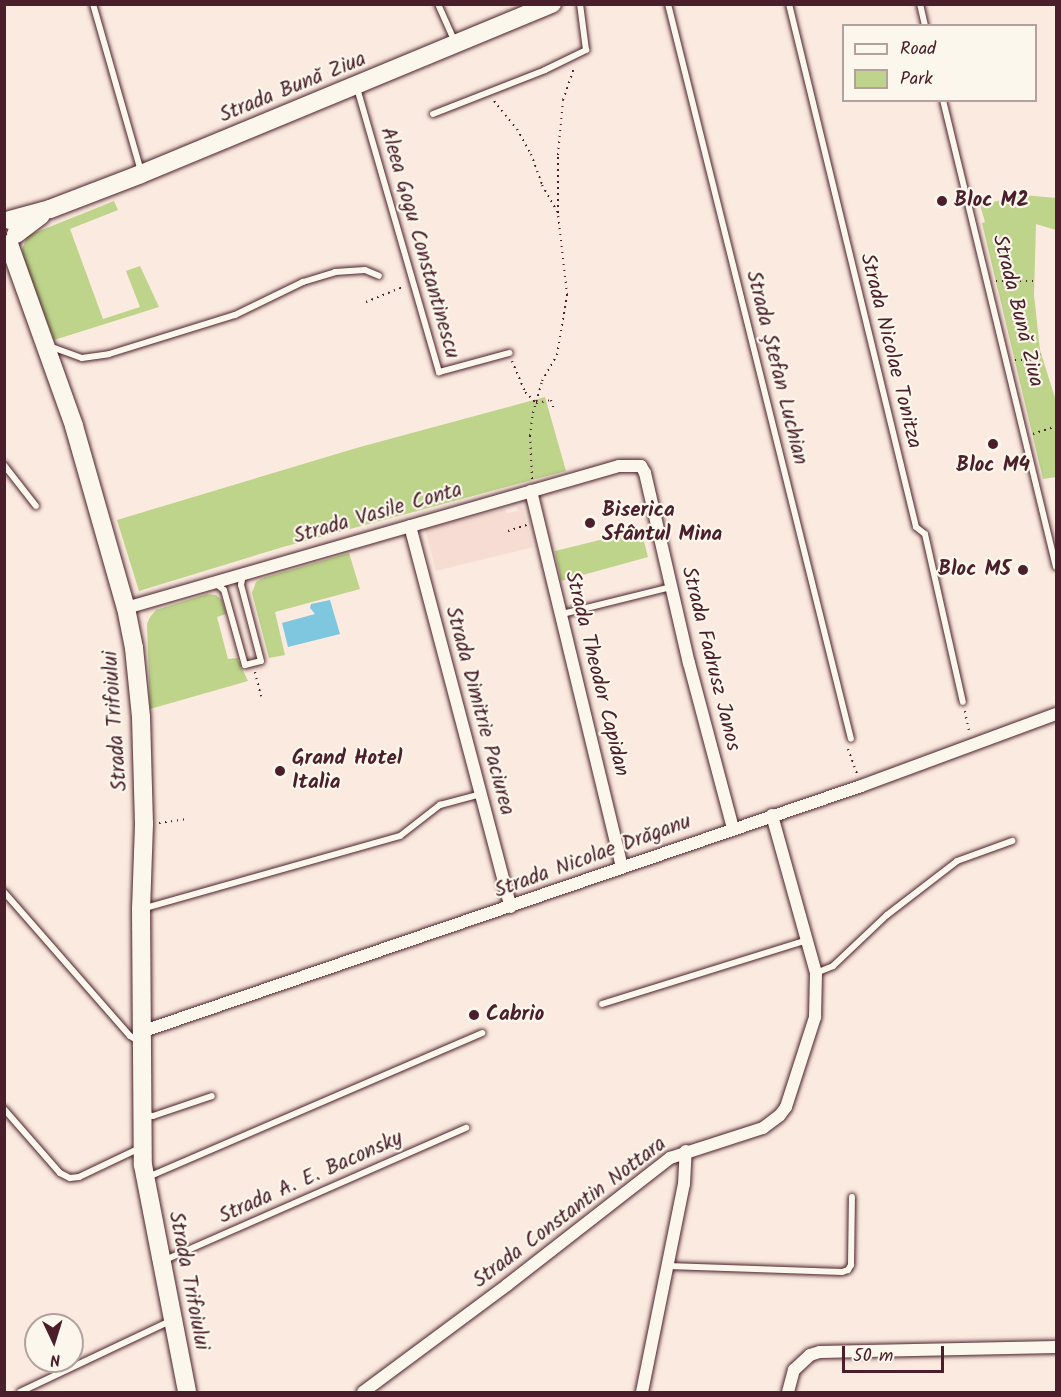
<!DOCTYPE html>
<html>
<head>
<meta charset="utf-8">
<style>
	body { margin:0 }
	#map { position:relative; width:1061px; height:1397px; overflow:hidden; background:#fbeadf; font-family:Kalam,sans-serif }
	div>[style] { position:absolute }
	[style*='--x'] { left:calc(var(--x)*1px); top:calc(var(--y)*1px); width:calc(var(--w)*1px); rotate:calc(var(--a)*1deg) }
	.built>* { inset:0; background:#f7dcd3 }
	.green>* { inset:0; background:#bdd48a }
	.water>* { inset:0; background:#7ec7df }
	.path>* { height:2px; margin-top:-1px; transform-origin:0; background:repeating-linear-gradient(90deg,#4a1f2b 0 1.5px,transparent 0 6px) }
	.roads { filter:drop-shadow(0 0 2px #4a1f2b) drop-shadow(0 0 2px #4a1f2b) }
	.lane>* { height:6px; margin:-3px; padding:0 3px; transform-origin:3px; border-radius:3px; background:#fbf7ec }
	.street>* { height:12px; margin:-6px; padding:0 6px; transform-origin:6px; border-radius:6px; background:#fbf7ec }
	.secondary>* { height:18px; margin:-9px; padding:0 9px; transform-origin:9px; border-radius:9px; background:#fbf7ec }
	.dots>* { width:16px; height:16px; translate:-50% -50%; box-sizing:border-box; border:3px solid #fbf7ec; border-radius:50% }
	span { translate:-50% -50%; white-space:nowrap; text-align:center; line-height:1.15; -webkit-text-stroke:4.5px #fbf7ec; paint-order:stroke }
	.street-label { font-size:21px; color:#4a1f2b }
	.poi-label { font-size:21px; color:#4a1f2b; font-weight:700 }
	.left { translate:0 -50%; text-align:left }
	.right { translate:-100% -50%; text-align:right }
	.frame { position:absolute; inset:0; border:6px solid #4a1f2b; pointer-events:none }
	.legend { position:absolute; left:842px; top:24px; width:195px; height:78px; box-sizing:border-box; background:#fbf7ec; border:2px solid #b4a19f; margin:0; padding:8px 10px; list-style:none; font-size:18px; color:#4a1f2b }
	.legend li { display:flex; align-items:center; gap:12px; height:30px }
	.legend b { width:30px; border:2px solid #b4a19f }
	.north { position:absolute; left:24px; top:1313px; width:60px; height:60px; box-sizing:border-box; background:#fbf7ec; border:2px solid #b4a19f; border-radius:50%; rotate:176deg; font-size:16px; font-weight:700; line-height:24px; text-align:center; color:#4a1f2b }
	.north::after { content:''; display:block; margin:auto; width:21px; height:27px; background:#4a1f2b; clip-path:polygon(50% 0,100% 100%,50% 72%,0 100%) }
	.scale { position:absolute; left:842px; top:1346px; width:102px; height:27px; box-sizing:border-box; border:3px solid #4a1f2b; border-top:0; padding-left:8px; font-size:18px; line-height:21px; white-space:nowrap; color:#4a1f2b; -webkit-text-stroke:4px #fbf7ec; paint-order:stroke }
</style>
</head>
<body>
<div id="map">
	<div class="built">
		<div style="clip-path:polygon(522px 505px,533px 547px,436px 571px,425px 529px,505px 509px,507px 513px,518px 511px,517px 506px)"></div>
	</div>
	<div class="green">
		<div style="clip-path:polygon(1023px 195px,1056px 198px,1056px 230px,1036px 224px,1034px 295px,1040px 350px,1056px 401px,1056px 477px,1043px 479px,982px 223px,985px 222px,980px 205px)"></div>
		<div style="clip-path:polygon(114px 201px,118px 210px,70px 229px,103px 319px,140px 307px,126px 271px,140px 266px,159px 307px,54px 340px,26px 268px,22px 250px,27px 236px)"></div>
		<div style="clip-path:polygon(545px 397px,566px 471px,283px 547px,139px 591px,117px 520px,360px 447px)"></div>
		<div style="clip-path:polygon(641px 530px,648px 557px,561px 581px,555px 551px)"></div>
		<div style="clip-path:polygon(349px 553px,360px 589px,275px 612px,285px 655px,269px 658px,252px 593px,256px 582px,263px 578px)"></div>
		<div style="clip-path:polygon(207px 594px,216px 595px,222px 600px,226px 614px,217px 617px,228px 659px,237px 658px,248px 681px,150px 709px,147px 624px,150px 617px,156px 610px)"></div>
	</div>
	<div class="water">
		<div style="clip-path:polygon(330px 600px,340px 634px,288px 647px,282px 623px,315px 614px,310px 608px,311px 604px)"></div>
	</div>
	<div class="path">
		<div style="--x:494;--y:101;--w:36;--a:51"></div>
		<div style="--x:517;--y:129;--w:29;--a:61"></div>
		<div style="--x:531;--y:154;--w:33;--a:70"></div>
		<div style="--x:542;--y:185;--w:32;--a:60"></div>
		<div style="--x:996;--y:281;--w:38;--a:0"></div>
		<div style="--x:366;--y:302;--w:42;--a:-22.3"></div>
		<div style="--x:1015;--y:360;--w:14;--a:0"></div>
		<div style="--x:1029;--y:360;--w:13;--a:-27"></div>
		<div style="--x:512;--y:361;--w:34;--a:67"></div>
		<div style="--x:525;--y:392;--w:16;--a:45"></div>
		<div style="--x:536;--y:403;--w:15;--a:-11"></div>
		<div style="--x:551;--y:400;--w:10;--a:73"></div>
		<div style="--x:1033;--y:434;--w:24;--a:-19"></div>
		<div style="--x:532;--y:479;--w:43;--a:-92.7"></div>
		<div style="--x:530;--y:436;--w:23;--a:-83"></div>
		<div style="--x:533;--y:413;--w:33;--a:-74"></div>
		<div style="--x:542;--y:381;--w:30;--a:-60"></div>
		<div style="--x:557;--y:355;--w:61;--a:-80.5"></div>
		<div style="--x:567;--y:295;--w:82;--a:-96.3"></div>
		<div style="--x:558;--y:213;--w:58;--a:-90"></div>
		<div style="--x:558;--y:155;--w:55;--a:-84.8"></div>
		<div style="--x:563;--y:100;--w:34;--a:-71"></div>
		<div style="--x:508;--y:531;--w:20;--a:-18"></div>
		<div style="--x:255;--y:672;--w:25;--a:76"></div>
		<div style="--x:965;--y:711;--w:21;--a:79"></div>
		<div style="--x:848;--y:749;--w:27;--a:70"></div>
		<div style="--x:159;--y:823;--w:30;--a:-8"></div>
	</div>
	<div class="roads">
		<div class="lane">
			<div style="--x:93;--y:4;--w:174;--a:74"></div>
			<div style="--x:438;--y:4;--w:35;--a:66"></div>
			<div style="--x:668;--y:4;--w:757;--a:76.02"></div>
			<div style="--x:789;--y:4;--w:538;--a:76.35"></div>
			<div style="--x:916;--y:527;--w:11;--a:38"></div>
			<div style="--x:925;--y:534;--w:172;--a:77.3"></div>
			<div style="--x:920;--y:4;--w:23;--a:77"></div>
			<div style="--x:357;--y:88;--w:296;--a:73.9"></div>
			<div style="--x:439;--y:372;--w:73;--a:-15.2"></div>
			<div style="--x:943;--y:100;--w:480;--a:76.4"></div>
			<div style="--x:433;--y:114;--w:120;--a:-21.4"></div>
			<div style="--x:545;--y:70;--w:46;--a:-26"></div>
			<div style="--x:586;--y:50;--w:46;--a:-97.4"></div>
			<div style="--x:49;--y:346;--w:35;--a:20"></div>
			<div style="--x:82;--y:358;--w:27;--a:-8"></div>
			<div style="--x:109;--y:354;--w:132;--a:-17.2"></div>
			<div style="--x:235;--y:315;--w:76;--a:-25.9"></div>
			<div style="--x:303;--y:282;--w:34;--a:-17"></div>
			<div style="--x:335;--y:272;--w:30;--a:-4"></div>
			<div style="--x:365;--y:270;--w:15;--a:23"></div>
			<div style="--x:4;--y:465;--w:52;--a:52"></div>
			<div style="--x:215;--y:583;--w:11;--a:38"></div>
			<div style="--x:224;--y:590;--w:78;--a:74.4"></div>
			<div style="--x:245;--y:665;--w:16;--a:-14"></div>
			<div style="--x:261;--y:661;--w:79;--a:-104.7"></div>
			<div style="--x:241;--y:585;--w:10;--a:-79"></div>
			<div style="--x:562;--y:614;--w:112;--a:-13.9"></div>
			<div style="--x:4;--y:892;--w:191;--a:48.8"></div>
			<div style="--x:130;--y:1036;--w:9;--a:32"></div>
			<div style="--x:145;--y:908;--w:265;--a:-15.8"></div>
			<div style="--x:400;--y:836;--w:51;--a:-37.8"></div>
			<div style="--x:440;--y:805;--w:42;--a:-15"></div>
			<div style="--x:816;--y:973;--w:18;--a:-22"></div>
			<div style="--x:833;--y:966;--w:74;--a:-43.4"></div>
			<div style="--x:887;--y:915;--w:88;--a:-37.6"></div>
			<div style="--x:957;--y:861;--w:59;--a:-20"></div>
			<div style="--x:602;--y:1004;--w:215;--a:-17.3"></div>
			<div style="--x:4;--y:1109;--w:85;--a:48.8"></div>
			<div style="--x:60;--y:1173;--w:11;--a:27"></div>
			<div style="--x:70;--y:1178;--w:9;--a:-6"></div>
			<div style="--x:79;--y:1177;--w:68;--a:-25.4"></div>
			<div style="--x:145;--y:1115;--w:8;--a:7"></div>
			<div style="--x:153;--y:1116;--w:62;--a:-18.7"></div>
			<div style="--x:148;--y:1177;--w:364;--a:-23.3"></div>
			<div style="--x:165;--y:1260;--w:329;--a:-23.7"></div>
			<div style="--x:668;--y:1266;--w:174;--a:2"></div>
			<div style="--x:842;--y:1272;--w:6;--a:-18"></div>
			<div style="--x:848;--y:1270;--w:6;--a:-59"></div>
			<div style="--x:851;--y:1265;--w:68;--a:-89.2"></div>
			<div style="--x:20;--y:1392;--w:166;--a:-25.3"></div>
		</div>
		<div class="street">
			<div style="--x:531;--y:491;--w:387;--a:76.4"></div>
			<div style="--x:410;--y:526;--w:394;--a:75.2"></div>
			<div style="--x:126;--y:608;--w:513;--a:-16.07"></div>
			<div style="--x:619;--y:466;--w:22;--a:0"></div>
			<div style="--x:641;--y:466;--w:8;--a:60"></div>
			<div style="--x:645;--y:473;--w:195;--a:77"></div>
			<div style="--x:689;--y:663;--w:171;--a:75.1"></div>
			<div style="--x:141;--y:1032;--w:761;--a:-18.86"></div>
			<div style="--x:861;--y:786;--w:208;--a:-20.3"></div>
			<div style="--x:363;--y:1392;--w:179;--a:-36.6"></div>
			<div style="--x:507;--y:1285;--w:207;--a:-37.9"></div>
			<div style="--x:670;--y:1158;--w:98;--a:-17.9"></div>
			<div style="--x:763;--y:1128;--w:21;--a:-37"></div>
			<div style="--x:780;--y:1115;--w:10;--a:-53"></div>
			<div style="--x:786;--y:1107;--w:95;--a:-72.1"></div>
			<div style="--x:815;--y:1017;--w:44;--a:-88.7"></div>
			<div style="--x:816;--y:973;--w:164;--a:-105.6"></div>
			<div style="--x:642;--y:1392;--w:212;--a:-78.6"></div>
			<div style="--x:684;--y:1184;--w:33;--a:-87"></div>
			<div style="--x:788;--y:1392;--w:23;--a:-75"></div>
			<div style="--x:794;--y:1370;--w:22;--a:-43"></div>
			<div style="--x:810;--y:1355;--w:10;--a:-17"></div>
			<div style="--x:820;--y:1352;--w:236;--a:-1.2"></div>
		</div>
		<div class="secondary">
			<div style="--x:10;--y:220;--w:41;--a:-15.4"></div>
			<div style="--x:50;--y:209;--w:97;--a:-21"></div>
			<div style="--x:141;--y:174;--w:445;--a:-22.5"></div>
			<div style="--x:16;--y:234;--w:31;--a:-37"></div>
			<div style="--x:9;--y:244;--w:193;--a:70.3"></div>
			<div style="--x:74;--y:426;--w:189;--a:74.1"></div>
			<div style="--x:126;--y:608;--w:41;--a:78.7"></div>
			<div style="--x:134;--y:648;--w:69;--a:84.2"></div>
			<div style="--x:141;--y:717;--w:107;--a:88.4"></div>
			<div style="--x:144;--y:824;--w:84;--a:92"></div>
			<div style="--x:141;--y:908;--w:257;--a:89.6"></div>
			<div style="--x:143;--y:1165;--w:231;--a:79"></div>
		</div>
	</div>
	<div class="dots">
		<div style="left:942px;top:201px;background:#4a1f2b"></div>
		<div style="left:993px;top:444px;background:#4a1f2b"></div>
		<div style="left:590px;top:523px;background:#4a1f2b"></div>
		<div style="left:1023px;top:570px;background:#4a1f2b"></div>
		<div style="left:280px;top:771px;background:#4a1f2b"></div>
		<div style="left:474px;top:1015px;background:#4a1f2b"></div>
	</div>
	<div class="street-label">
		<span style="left:293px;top:88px;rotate:-22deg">Strada Bună Ziua</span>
		<span style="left:419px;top:243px;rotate:74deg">Aleea Gogu Constantinescu</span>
		<span style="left:1017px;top:311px;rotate:76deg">Strada Bună Ziua</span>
		<span style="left:890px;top:351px;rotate:76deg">Strada Nicolae Tonitza</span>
		<span style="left:776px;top:368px;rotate:76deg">Strada Ștefan Luchian</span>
		<span style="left:378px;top:514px;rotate:-16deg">Strada Vasile Conta</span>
		<span style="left:710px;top:659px;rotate:76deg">Strada Fadrusz Janos</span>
		<span style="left:596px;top:674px;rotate:76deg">Strada Theodor Capidan</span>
		<span style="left:479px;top:711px;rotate:75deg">Strada Dimitrie Paciurea</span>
		<span style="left:116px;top:721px;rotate:-94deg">Strada Trifoiului</span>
		<span style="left:593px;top:857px;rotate:-20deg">Strada Nicolae Drăganu</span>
		<span style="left:311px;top:1178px;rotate:-24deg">Strada A. E. Baconsky</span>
		<span style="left:570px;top:1213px;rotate:-37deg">Strada Constantin Nottara</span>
		<span style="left:188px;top:1281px;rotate:79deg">Strada Trifoiului</span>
	</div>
	<div class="poi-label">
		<span class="left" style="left:954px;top:201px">Bloc M2</span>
		<span style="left:993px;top:466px">Bloc M4</span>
		<span class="left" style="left:602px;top:523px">Biserica<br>Sfântul Mina</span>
		<span class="right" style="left:1011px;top:570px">Bloc M5</span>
		<span class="left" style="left:292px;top:771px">Grand Hotel<br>Italia</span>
		<span class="left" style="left:486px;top:1015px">Cabrio</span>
	</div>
	<div class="frame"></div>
	<ul class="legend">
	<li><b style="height:8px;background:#fbf7ec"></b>Road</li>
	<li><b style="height:16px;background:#bdd48a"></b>Park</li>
	</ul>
	<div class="north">N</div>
	<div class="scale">50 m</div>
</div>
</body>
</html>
